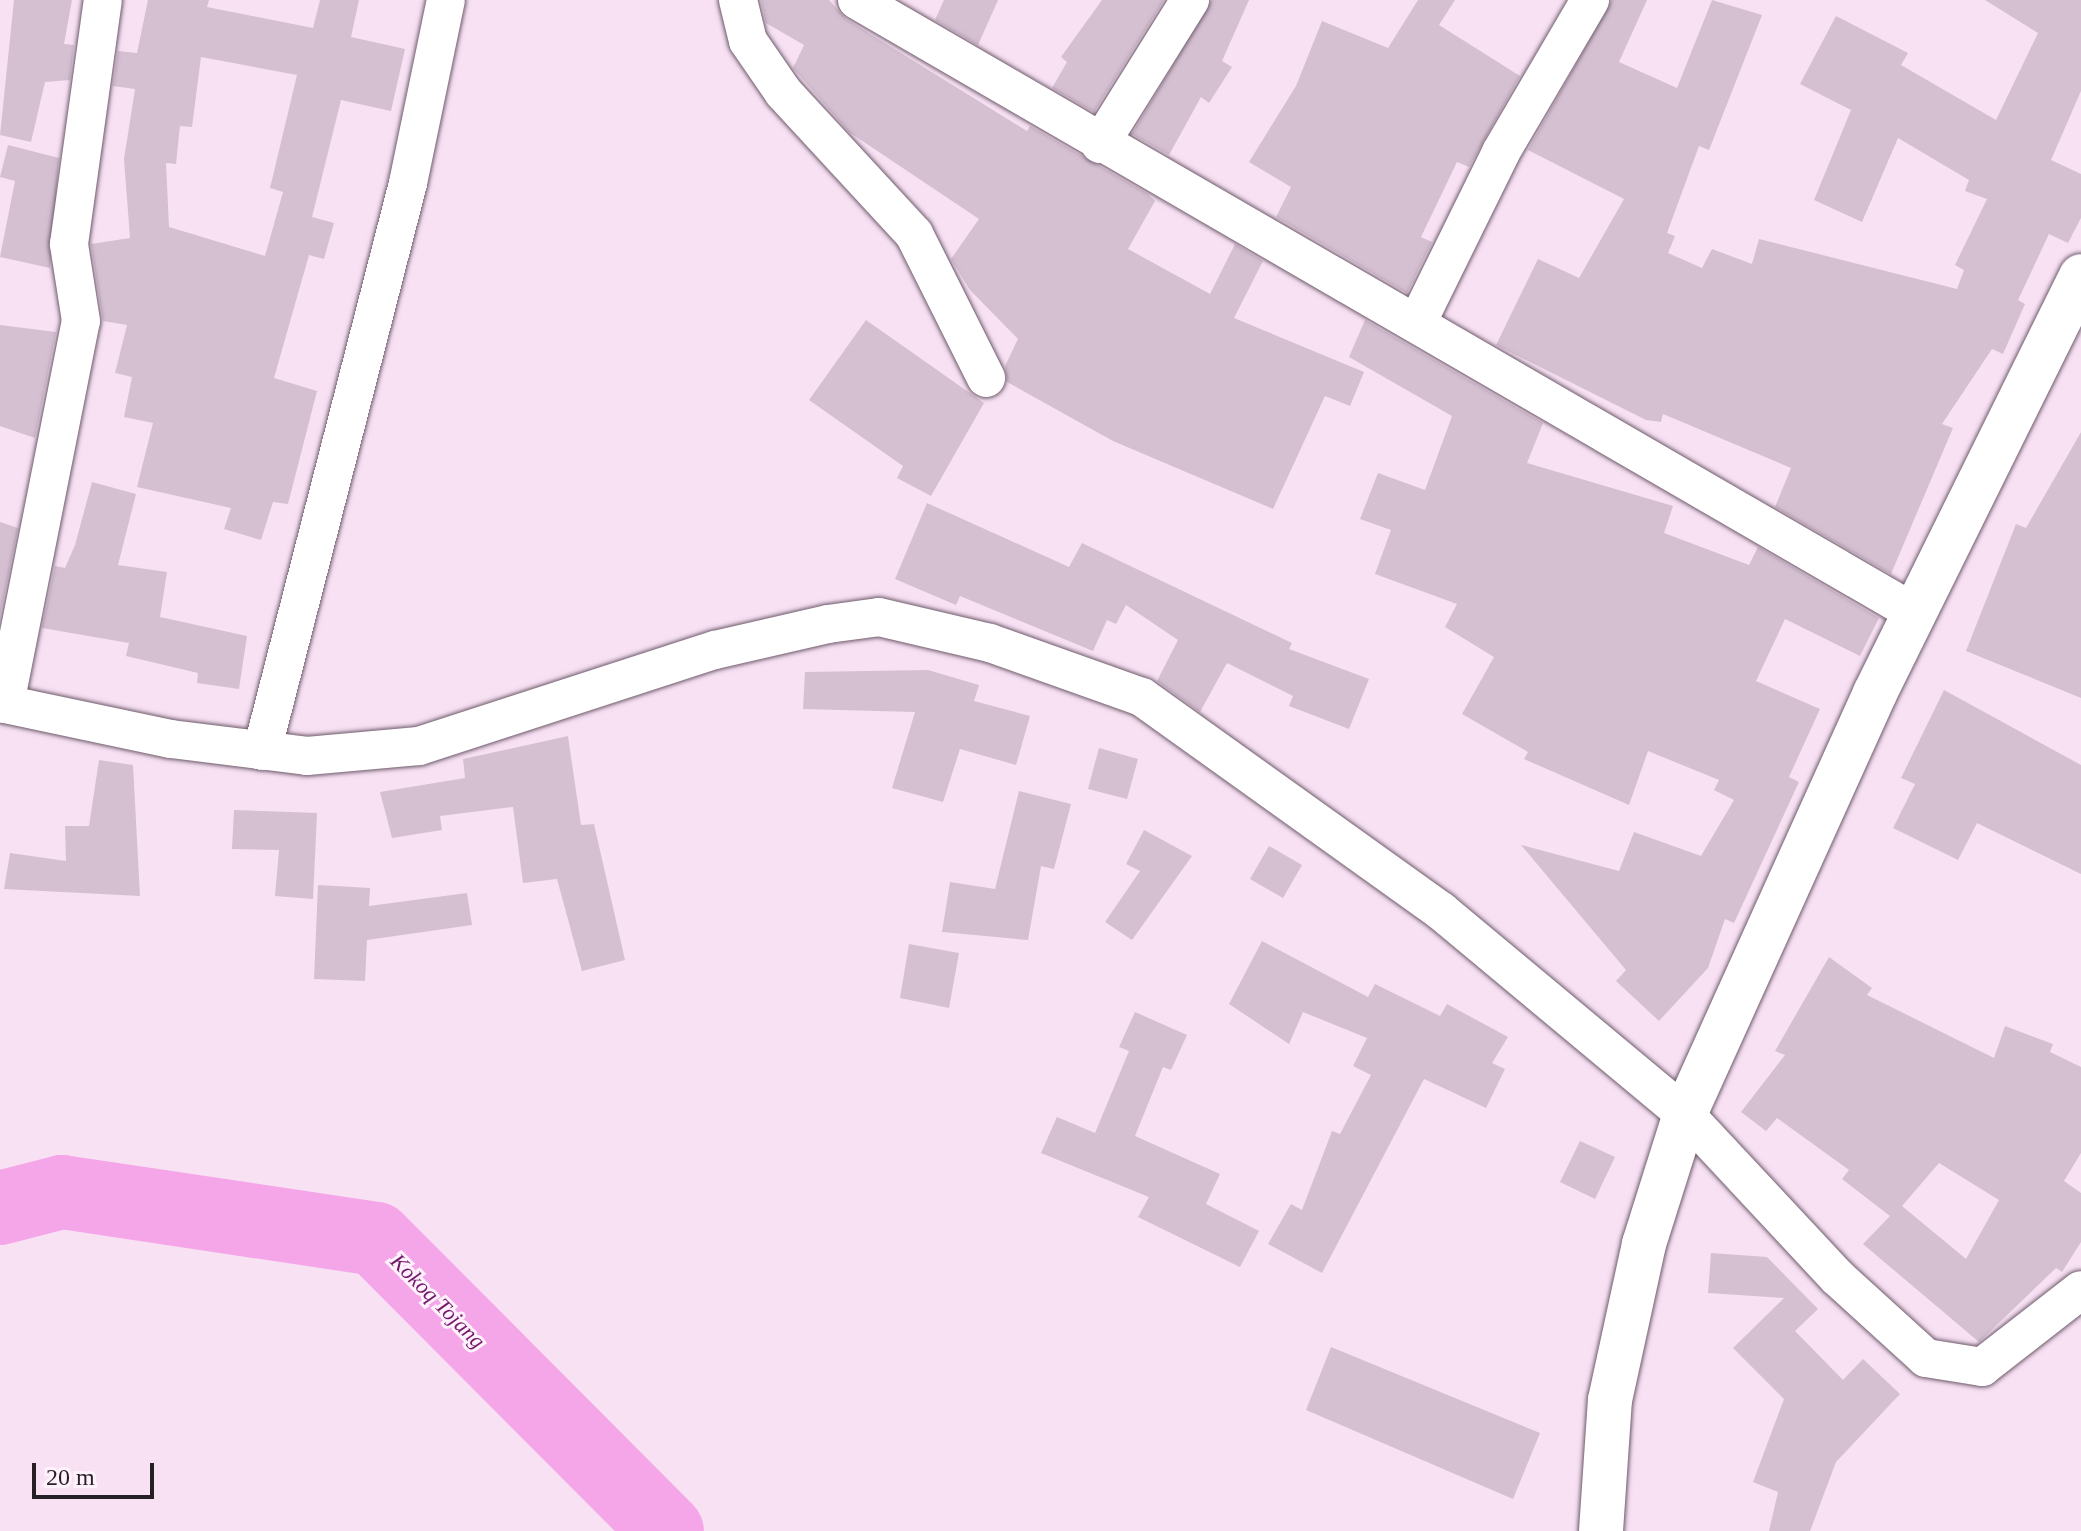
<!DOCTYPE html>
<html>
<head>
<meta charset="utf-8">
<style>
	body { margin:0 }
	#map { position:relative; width:2081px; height:1531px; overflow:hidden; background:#f7e1f3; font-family:Georgia,serif }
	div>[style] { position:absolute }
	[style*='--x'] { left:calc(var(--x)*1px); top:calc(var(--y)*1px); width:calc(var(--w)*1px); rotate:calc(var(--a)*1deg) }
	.river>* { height:74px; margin:-37px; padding:0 37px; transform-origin:37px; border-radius:37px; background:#f4a6e9 }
	.building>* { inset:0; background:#d5c0d2 }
	.roads { filter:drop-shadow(0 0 2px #6e5b6b) drop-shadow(0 0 2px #6e5b6b) }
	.minor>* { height:38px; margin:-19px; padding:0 19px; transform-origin:19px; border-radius:19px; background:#fff }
	.secondary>* { height:44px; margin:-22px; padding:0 22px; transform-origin:22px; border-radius:22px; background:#fff }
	span { translate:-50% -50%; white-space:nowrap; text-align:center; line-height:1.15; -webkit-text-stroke:6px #fff2fc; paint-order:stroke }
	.water-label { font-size:22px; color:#72186b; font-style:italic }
	.scale { position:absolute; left:32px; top:1463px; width:122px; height:36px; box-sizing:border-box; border:4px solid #271f26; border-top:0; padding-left:10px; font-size:24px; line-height:28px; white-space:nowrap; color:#271f26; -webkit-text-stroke:6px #fff2fc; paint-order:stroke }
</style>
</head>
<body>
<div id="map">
	<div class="river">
		<div style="--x:0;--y:1208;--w:64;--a:-14.5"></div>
		<div style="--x:62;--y:1192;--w:317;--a:8.5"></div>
		<div style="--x:376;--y:1239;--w:412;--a:45.1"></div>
	</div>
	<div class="building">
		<div style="clip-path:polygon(14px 0,72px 0,64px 44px,74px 45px,70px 80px,45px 82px,31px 142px,0 135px)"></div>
		<div style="clip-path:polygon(evenodd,148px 0,209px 0,207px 7px,313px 28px,320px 0,359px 0,351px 37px,405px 49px,391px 111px,341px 100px,312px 217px,334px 223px,324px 259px,309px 255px,274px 378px,317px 391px,288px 504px,273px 502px,261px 540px,224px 529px,231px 508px,137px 487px,153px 423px,124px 417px,132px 377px,115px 373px,127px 325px,103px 321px,91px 244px,130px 238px,124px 159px,135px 89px,113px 86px,118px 51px,137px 53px,148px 0,201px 57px,297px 75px,270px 188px,283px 192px,265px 256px,169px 227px,166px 163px,176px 164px,180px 126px,192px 127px,201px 57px)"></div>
		<div style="clip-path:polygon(761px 0,829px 0,846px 19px,1027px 131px,1030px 126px,1148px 194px,1155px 201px,1128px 249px,1210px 294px,1235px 244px,1263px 261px,1234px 318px,1364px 372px,1350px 406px,1325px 396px,1273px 509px,1113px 441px,1007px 382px,1005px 366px,1018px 339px,970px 290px,951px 259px,979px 219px,849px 132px,793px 68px,804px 45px,766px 23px)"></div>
		<div style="clip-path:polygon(944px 0,998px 0,978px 45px,935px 20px)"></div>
		<div style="clip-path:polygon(1102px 0,1164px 0,1094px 112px,1052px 88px,1067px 62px,1061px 57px)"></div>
		<div style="clip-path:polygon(1212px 0,1249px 0,1222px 61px,1232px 67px,1209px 103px,1201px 97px,1169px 155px,1132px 134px)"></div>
		<div style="clip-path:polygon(1418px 0,1455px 0,1439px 25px,1520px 76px,1469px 167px,1457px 162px,1421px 237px,1432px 242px,1407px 293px,1276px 217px,1291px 187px,1249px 162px,1296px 86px,1322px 21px,1388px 48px)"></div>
		<div style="clip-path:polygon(1612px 0,1647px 0,1619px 62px,1677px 88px,1712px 0,1762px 15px,1709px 150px,1699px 146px,1667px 233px,1675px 236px,1668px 253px,1702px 268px,1712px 249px,1752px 264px,1759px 239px,1957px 289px,1964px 270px,1955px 265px,1987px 199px,1965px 191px,1969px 180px,1898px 138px,1862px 222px,1814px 200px,1851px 110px,1800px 84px,1836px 16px,1908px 53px,1901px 65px,1996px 120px,2038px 33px,1985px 0,2081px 0,2081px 91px,2051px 160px,2081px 174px,2081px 218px,2068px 243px,2049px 234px,2018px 300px,2025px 304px,2003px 354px,1992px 349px,1942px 424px,1953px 428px,1891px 574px,1775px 507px,1791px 468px,1663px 414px,1661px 422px,1646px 420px,1496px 345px,1538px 259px,1579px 278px,1624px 199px,1528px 150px)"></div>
		<div style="clip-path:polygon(8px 145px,59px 158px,50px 268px,0 257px,15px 181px,0 177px)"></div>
		<div style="clip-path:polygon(866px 320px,984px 403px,931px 496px,897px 478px,903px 466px,809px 400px)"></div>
		<div style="clip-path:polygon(1365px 320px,1543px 423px,1527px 463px,1673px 506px,1664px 533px,1749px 565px,1758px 547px,1879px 618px,1860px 656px,1785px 619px,1756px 681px,1820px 709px,1789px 777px,1799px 782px,1734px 923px,1725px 919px,1708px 968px,1659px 1021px,1616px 981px,1626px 970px,1521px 845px,1619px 871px,1634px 832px,1701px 856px,1734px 800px,1714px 790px,1719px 780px,1648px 751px,1629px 805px,1524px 759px,1528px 752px,1462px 714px,1494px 657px,1445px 627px,1457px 604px,1375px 574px,1391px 530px,1360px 519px,1378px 473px,1425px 490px,1452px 416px,1349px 357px)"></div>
		<div style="clip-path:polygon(0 325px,56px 332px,35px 438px,0 426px)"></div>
		<div style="clip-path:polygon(2081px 432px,2081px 698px,1966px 651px,2016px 524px,2026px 528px)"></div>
		<div style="clip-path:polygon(92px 482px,136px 494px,118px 565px,167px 572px,160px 617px,247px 636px,239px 689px,197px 683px,198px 673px,126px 656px,129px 643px,42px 628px,55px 566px,65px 568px,75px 545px)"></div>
		<div style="clip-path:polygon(927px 503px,1069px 567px,1082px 543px,1292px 643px,1289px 649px,1369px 679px,1349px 729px,1289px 706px,1293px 696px,1227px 663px,1200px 712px,1157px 681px,1178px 640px,1126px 605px,1116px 624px,1107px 620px,1093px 651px,960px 596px,956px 605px,895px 579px)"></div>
		<div style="clip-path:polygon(0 522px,18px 528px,0 616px)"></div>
		<div style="clip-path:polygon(928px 670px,979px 685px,974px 701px,1030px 716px,1016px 765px,960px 749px,943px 802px,892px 788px,915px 712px,803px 709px,805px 672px)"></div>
		<div style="clip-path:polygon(1944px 690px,2081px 765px,2081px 874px,1977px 823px,1958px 860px,1893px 828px,1915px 784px,1901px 778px)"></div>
		<div style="clip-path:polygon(568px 736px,581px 825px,594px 824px,625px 960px,582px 971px,557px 879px,523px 883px,513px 807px,440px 816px,442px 830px,392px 838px,380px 792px,465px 778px,463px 759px)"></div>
		<div style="clip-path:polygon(1099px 748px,1138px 759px,1127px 799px,1088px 789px)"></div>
		<div style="clip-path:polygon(99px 760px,133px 765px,140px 896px,4px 889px,10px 853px,66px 861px,65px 826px,89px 826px)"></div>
		<div style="clip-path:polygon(1019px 791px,1071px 804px,1054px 869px,1041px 866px,1028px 940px,942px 932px,950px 882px,995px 889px)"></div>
		<div style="clip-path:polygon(234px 810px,317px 813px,313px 899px,275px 896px,279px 850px,232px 849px)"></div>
		<div style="clip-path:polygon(1144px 830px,1192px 856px,1132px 940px,1105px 922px,1140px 871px,1126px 864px)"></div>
		<div style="clip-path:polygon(1269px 846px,1302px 865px,1283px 898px,1250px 879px)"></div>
		<div style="clip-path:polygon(318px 885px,370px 888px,369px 906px,467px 893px,472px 925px,367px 940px,365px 981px,314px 979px)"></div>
		<div style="clip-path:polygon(1262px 941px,1368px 997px,1375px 984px,1440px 1016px,1447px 1004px,1508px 1037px,1492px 1063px,1505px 1069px,1486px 1108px,1424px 1079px,1322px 1273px,1268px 1244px,1291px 1204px,1302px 1210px,1332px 1131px,1340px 1134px,1371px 1075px,1353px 1066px,1367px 1038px,1303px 1012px,1289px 1044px,1229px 1004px)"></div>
		<div style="clip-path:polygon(909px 944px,959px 953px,949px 1008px,900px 998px)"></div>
		<div style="clip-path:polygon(evenodd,1829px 957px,1872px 988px,1867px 995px,1994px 1058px,2005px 1026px,2053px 1044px,2050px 1052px,2081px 1067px,2081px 1153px,2064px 1181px,2081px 1193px,2081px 1242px,2062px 1272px,2056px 1268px,1979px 1342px,1863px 1244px,1890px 1216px,1842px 1179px,1849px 1170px,1777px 1118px,1766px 1131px,1741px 1112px,1785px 1055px,1775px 1051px,1829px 957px,1939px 1163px,1999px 1200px,1966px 1259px,1902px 1206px,1939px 1163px)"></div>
		<div style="clip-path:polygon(1135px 1012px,1187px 1035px,1171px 1070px,1163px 1067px,1135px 1136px,1220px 1174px,1206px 1204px,1259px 1231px,1240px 1267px,1138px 1217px,1149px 1197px,1041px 1153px,1057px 1117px,1095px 1133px,1129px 1051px,1119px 1047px)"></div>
		<div style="clip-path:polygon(1580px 1141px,1615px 1157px,1595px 1199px,1560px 1182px)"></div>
		<div style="clip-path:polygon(1711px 1253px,1767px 1257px,1818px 1309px,1795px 1331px,1843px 1380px,1863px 1359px,1900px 1394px,1836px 1462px,1810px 1531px,1769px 1531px,1778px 1492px,1753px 1482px,1784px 1399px,1733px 1348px,1784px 1298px,1708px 1293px)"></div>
		<div style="clip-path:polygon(1331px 1347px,1540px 1433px,1513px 1499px,1306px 1410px)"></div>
	</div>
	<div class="roads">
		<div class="minor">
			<div style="--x:738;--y:0;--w:42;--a:76.3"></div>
			<div style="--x:748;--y:41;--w:62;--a:55.5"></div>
			<div style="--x:783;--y:92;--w:193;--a:47.3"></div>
			<div style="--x:914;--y:234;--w:161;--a:63.4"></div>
			<div style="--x:857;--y:0;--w:1221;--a:30.09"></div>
			<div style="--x:1100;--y:144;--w:170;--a:-58"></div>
			<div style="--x:1418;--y:321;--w:188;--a:-63.8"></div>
			<div style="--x:1501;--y:152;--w:176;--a:-59.6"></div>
			<div style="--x:0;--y:703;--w:175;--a:11.9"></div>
			<div style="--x:171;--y:739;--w:137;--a:7.1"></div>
			<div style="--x:307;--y:756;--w:112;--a:-5.1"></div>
			<div style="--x:419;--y:746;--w:311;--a:-18"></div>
			<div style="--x:715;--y:650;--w:116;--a:-13"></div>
			<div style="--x:828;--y:624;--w:51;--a:-7.8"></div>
			<div style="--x:879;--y:617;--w:114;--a:13.2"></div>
			<div style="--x:990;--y:643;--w:161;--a:19.6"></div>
			<div style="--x:1142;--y:697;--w:368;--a:35.6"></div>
			<div style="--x:1441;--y:911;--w:317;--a:39.8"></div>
			<div style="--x:1685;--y:1114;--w:223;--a:47"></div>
			<div style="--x:1837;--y:1277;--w:120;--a:42.3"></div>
			<div style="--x:1926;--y:1358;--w:57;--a:9.1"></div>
			<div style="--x:1982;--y:1367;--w:125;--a:-37.9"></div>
			<div style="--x:5;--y:704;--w:390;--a:-78.8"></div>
			<div style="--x:81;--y:321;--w:78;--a:-98.9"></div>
			<div style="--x:69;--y:244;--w:246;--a:-82.1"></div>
			<div style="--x:262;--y:751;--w:586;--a:-75.58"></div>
			<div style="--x:408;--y:183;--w:187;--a:-78.3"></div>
		</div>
		<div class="secondary">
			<div style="--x:1601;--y:1531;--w:131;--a:-86.1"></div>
			<div style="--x:1610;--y:1400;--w:160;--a:-77.7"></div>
			<div style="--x:1644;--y:1244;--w:136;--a:-72.5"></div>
			<div style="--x:1685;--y:1114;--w:462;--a:-65.7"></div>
			<div style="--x:1875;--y:693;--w:465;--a:-63.7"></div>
		</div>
	</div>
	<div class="water-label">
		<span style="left:438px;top:1301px;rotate:45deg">Kokoq Tojang</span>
	</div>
	<div class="scale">20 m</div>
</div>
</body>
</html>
